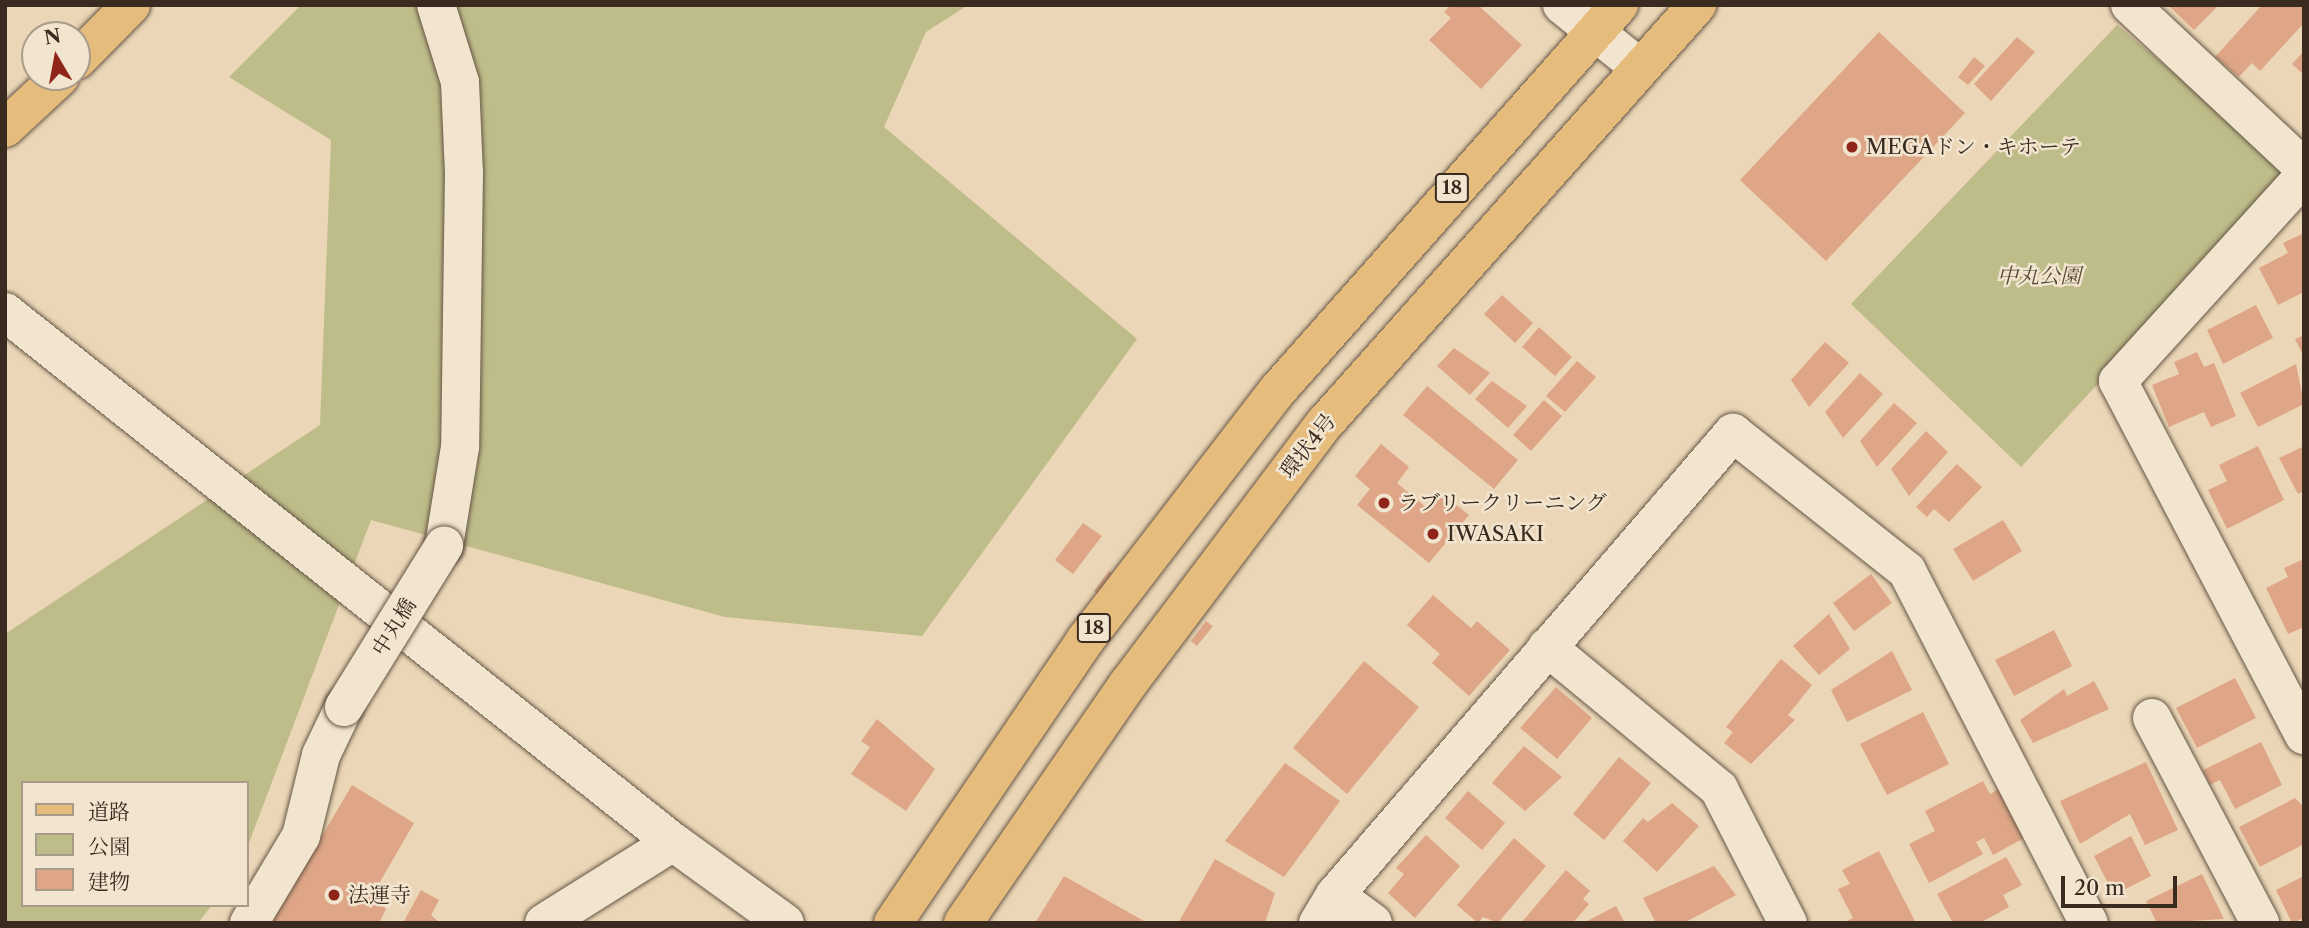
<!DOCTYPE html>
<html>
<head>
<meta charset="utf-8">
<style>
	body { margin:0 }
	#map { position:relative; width:2309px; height:928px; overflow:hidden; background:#ebd7b7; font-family:"Libre Caslon Text","Noto Serif JP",serif }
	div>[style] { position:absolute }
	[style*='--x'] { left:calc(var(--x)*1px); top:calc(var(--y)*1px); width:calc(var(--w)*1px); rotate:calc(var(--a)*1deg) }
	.green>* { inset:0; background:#bebc89 }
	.building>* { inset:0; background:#dea686 }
	.roads { filter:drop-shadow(0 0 2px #665646) drop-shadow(0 0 2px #665646) }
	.minor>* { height:38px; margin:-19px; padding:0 19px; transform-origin:19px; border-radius:19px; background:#f2e5d0 }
	.major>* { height:38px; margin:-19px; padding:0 19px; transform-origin:19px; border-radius:19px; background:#e6bc7c }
	.highway>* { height:38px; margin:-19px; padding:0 19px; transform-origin:19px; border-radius:19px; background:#e6bc7c }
	.bridges { filter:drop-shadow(0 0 2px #665646) drop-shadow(0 0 2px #665646) }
	.minor-bridge>* { height:38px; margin:-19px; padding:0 19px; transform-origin:19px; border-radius:19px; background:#f2e5d0 }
	.dots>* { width:19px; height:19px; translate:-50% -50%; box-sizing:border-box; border:4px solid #f2e5d0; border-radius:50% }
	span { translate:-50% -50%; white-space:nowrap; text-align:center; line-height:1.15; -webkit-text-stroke:5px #f2e5d0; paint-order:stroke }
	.shield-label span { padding:2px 5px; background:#f2e5d0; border:2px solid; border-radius:5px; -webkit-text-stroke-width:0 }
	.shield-label { font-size:19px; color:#3a2b20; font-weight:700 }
	.poi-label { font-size:21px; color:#3a2b20 }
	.left { translate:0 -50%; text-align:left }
	.park-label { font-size:21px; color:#544835; font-style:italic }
	.street-label { font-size:21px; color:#3a2b20 }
	.frame { position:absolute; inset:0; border:7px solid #3a2b20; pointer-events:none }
	.legend { position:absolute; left:21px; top:781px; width:228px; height:126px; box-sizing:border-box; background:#f2e5d0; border:2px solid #a89b8a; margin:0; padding:9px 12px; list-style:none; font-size:21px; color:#3a2b20 }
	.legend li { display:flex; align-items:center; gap:14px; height:35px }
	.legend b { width:35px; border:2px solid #a89b8a }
	.north { position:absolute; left:21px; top:21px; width:70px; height:70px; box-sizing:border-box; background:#f2e5d0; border:2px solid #a89b8a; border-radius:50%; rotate:350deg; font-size:19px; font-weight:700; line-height:28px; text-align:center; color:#3a2b20 }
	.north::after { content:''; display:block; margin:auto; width:24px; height:32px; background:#8f2418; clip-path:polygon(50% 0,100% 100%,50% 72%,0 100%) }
	.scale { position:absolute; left:2061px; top:876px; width:116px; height:32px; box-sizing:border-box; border:4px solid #3a2b20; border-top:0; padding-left:9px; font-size:21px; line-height:24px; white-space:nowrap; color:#3a2b20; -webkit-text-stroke:5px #f2e5d0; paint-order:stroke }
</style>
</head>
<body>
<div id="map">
	<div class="green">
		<div style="clip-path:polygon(301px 5px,968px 5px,926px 32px,884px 127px,1137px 339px,922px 636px,725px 617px,371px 520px,247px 848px,247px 783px,23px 783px,23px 905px,212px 905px,198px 923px,5px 923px,5px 634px,320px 425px,331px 140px,229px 77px)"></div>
		<div style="clip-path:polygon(2117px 25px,2293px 173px,2021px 467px,1851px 304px)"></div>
	</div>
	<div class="building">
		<div style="clip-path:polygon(1451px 5px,1478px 5px,1522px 45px,1481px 89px,1429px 40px,1451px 18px,1444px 12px)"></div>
		<div style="clip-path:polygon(2168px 5px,2219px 5px,2194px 30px)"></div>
		<div style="clip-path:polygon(2262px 5px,2304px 5px,2304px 23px,2260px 71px,2252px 63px,2239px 77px,2215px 57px)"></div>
		<div style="clip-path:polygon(1879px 32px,1965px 113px,1826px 261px,1740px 180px)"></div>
		<div style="clip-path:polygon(2017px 37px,2035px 52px,1991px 101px,1974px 84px)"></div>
		<div style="clip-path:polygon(2304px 51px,2304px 75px,2292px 64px)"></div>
		<div style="clip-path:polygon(1974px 57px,1985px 66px,1968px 85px,1958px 77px)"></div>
		<div style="clip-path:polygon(2304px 233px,2304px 292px,2278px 305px,2259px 268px,2288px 253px,2283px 243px)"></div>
		<div style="clip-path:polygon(1502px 295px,1533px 323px,1515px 343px,1484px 314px)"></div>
		<div style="clip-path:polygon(2256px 305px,2273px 338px,2223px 364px,2207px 330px)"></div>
		<div style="clip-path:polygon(1539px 327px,1572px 357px,1555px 376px,1522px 347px)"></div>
		<div style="clip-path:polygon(2304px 335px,2304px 357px,2295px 339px)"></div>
		<div style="clip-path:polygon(1825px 342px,1849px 363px,1809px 407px,1791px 380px)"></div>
		<div style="clip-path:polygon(1454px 348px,1490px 373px,1470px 395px,1437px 366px)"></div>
		<div style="clip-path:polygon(2197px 352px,2204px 367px,2214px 363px,2236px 416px,2211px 427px,2204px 412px,2169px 427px,2152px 385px,2179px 374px,2174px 362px)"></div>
		<div style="clip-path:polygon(1577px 361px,1596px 377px,1565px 412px,1546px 396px)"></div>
		<div style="clip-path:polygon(2296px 364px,2304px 404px,2258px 427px,2240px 393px)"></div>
		<div style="clip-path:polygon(1860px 373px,1883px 394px,1843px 438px,1825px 412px)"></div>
		<div style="clip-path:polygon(1492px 381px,1527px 406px,1508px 428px,1475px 399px)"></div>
		<div style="clip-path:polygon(1427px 386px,1518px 460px,1494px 489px,1403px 415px)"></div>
		<div style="clip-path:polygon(1544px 400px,1562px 416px,1531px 451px,1513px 435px)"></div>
		<div style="clip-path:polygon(1894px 403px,1917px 423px,1877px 467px,1860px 441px)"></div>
		<div style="clip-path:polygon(1926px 431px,1948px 452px,1909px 496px,1891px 469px)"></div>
		<div style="clip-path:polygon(1381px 444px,1409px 467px,1397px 483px,1427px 508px,1440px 492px,1469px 515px,1429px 563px,1357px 505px,1370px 489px,1355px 476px)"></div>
		<div style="clip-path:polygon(2258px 446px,2284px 500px,2227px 529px,2208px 490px,2227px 481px,2219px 465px)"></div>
		<div style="clip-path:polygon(2304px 446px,2304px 491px,2298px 494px,2279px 458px)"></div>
		<div style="clip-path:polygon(1957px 464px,1982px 487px,1949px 522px,1934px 509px,1927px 517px,1916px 507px)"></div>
		<div style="clip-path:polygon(2003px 520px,2022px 551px,1973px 581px,1953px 549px)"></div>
		<div style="clip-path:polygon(1083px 523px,1102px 536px,1073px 574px,1055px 560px)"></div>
		<div style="clip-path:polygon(2304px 559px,2304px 627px,2288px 634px,2266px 588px,2288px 577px,2284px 568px)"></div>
		<div style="clip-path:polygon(1109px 571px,1116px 576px,1100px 596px,1094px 591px)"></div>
		<div style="clip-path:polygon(1871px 574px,1892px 603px,1854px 631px,1833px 603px)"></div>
		<div style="clip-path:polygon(1433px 595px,1471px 628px,1477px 621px,1510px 650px,1469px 696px,1432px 663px,1440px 654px,1407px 625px)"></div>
		<div style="clip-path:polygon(1829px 614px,1850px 649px,1819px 675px,1793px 646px)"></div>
		<div style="clip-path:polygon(1206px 621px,1213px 626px,1197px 646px,1191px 641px)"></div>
		<div style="clip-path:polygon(2054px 630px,2072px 666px,2014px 696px,1995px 660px)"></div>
		<div style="clip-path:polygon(1892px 651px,1912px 690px,1847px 722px,1831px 690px)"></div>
		<div style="clip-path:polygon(1781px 659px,1812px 685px,1788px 715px,1795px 720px,1751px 764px,1724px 743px,1733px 732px,1726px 727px)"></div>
		<div style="clip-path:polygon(1364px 661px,1419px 707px,1347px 794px,1293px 748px)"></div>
		<div style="clip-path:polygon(2235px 678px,2256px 718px,2197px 748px,2176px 708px)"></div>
		<div style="clip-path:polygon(2094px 681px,2109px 709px,2033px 743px,2020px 720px,2064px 689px,2067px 696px)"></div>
		<div style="clip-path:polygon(1556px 687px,1592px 718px,1557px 759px,1520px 728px)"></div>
		<div style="clip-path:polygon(1923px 712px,1949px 764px,1887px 795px,1860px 744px)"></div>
		<div style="clip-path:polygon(877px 719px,935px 769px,906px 811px,851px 774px,870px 747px,861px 741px)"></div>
		<div style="clip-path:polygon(2261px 742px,2282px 785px,2235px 809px,2220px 780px,2210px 785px,2203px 770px)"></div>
		<div style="clip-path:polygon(1524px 746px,1562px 777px,1525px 811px,1492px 783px)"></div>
		<div style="clip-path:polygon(1619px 757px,1651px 783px,1604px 840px,1573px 814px)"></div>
		<div style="clip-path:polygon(2146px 762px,2178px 830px,2145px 845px,2130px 814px,2080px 844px,2060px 801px)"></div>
		<div style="clip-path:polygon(1285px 763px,1340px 801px,1284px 877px,1225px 841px)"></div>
		<div style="clip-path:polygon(1983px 781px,1990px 794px,2000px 788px,2026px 837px,1993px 855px,1984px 838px,1976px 842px,1983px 854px,1929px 883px,1909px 844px,1935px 831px,1925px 811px)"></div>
		<div style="clip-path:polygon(352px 785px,414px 823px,373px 894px,386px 909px,379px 923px,271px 923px)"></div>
		<div style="clip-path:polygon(1468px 791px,1505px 823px,1482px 850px,1445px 818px)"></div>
		<div style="clip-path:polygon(2295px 798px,2304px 807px,2304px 844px,2260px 867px,2239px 827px)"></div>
		<div style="clip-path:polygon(1672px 803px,1699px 826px,1657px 872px,1623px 841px,1643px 818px,1648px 822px)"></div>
		<div style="clip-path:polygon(1426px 835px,1460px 866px,1415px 918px,1388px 893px,1404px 874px,1396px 868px)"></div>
		<div style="clip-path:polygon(2131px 836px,2151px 876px,2114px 895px,2094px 856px)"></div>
		<div style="clip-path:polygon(1514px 838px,1546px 866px,1498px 923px,1483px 917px,1478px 923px,1457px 905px)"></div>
		<div style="clip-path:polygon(1879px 851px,1916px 923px,1843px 923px,1853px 918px,1838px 889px,1850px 884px,1842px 870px)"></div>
		<div style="clip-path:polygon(2006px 857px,2022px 885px,2003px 895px,2009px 907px,1980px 923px,1953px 923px,1937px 894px)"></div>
		<div style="clip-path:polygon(1215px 859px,1275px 893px,1265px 923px,1178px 923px)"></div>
		<div style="clip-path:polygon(1714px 866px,1736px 895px,1684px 923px,1656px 923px,1643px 898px)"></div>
		<div style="clip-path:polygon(1566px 870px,1590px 891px,1583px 899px,1589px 904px,1573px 923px,1521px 923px)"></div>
		<div style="clip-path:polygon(2202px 874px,2224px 919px,2157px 923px,2146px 901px)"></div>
		<div style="clip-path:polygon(1064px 876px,1144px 921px,1035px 923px)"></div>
		<div style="clip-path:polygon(2304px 876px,2304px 918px,2292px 923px,2276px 890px)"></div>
		<div style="clip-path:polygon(421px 890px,439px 900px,431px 915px,440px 923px,403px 923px)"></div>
		<div style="clip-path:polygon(1616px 906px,1625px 923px,1588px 923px,1587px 921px)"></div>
	</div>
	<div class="roads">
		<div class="minor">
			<div style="--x:436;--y:5;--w:81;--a:72.7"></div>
			<div style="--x:460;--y:82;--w:90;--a:87.5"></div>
			<div style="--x:464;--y:172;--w:275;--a:90.8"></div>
			<div style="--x:460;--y:447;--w:100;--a:99.2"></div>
			<div style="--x:1562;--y:5;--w:100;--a:38.9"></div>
			<div style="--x:2130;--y:5;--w:238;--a:43.1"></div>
			<div style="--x:2304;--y:176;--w:277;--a:132.2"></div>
			<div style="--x:2118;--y:381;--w:400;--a:62.3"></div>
			<div style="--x:5;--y:312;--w:853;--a:38.43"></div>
			<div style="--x:673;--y:842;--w:138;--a:35.9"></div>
			<div style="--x:1547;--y:647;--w:223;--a:39.5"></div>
			<div style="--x:1719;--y:789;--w:151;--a:62.8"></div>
			<div style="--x:2152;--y:718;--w:232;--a:62.2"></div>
			<div style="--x:1335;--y:895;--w:47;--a:36.4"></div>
			<div style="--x:249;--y:923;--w:101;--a:-59.1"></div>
			<div style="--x:301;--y:836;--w:83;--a:-76.1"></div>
			<div style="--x:321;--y:755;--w:53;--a:-64.4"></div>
			<div style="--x:544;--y:923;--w:152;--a:-32.1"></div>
			<div style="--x:1318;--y:923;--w:33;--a:-59"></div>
			<div style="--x:1335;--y:895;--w:610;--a:-49.26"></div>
			<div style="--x:1733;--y:433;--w:222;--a:38.4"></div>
			<div style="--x:1907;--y:571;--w:396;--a:62.7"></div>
		</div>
		<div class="major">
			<div style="--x:893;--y:923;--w:343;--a:-55.8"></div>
			<div style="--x:1086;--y:639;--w:313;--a:-52.4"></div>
			<div style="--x:1277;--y:391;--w:516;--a:-48.46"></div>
			<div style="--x:963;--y:923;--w:290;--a:-55.4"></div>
			<div style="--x:1128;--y:684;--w:327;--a:-53"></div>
			<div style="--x:1325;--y:423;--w:560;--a:-48.33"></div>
		</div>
		<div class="highway">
			<div style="--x:77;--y:60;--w:77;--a:-45.5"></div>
			<div style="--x:5;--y:128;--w:75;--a:-42.8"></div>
		</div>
	</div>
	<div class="bridges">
		<div class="minor-bridge">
			<div style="--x:344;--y:707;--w:190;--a:-58.2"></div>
		</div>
	</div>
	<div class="dots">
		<div style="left:1852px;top:147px;background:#8f2418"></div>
		<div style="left:1384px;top:503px;background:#8f2418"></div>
		<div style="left:1433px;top:534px;background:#8f2418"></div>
		<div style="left:334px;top:895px;background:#8f2418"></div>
	</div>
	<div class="shield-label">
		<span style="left:1452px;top:188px">18</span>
		<span style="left:1094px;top:628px">18</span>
	</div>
	<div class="poi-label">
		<span class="left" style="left:1866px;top:147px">MEGAドン・キホーテ</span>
		<span class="left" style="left:1398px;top:503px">ラブリークリーニング</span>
		<span class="left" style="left:1447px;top:534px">IWASAKI</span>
		<span class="left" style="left:348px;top:895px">法運寺</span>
	</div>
	<div class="park-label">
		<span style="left:2039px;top:276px">中丸公園</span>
	</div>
	<div class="street-label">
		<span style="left:1308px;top:446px;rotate:-52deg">環状4号</span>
		<span style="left:394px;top:627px;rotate:-58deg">中丸橋</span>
	</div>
	<div class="frame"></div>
	<ul class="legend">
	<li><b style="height:9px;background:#e6bc7c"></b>道路</li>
	<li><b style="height:19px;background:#bebc89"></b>公園</li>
	<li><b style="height:19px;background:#dea686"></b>建物</li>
	</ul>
	<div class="north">N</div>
	<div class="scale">20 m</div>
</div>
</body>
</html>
